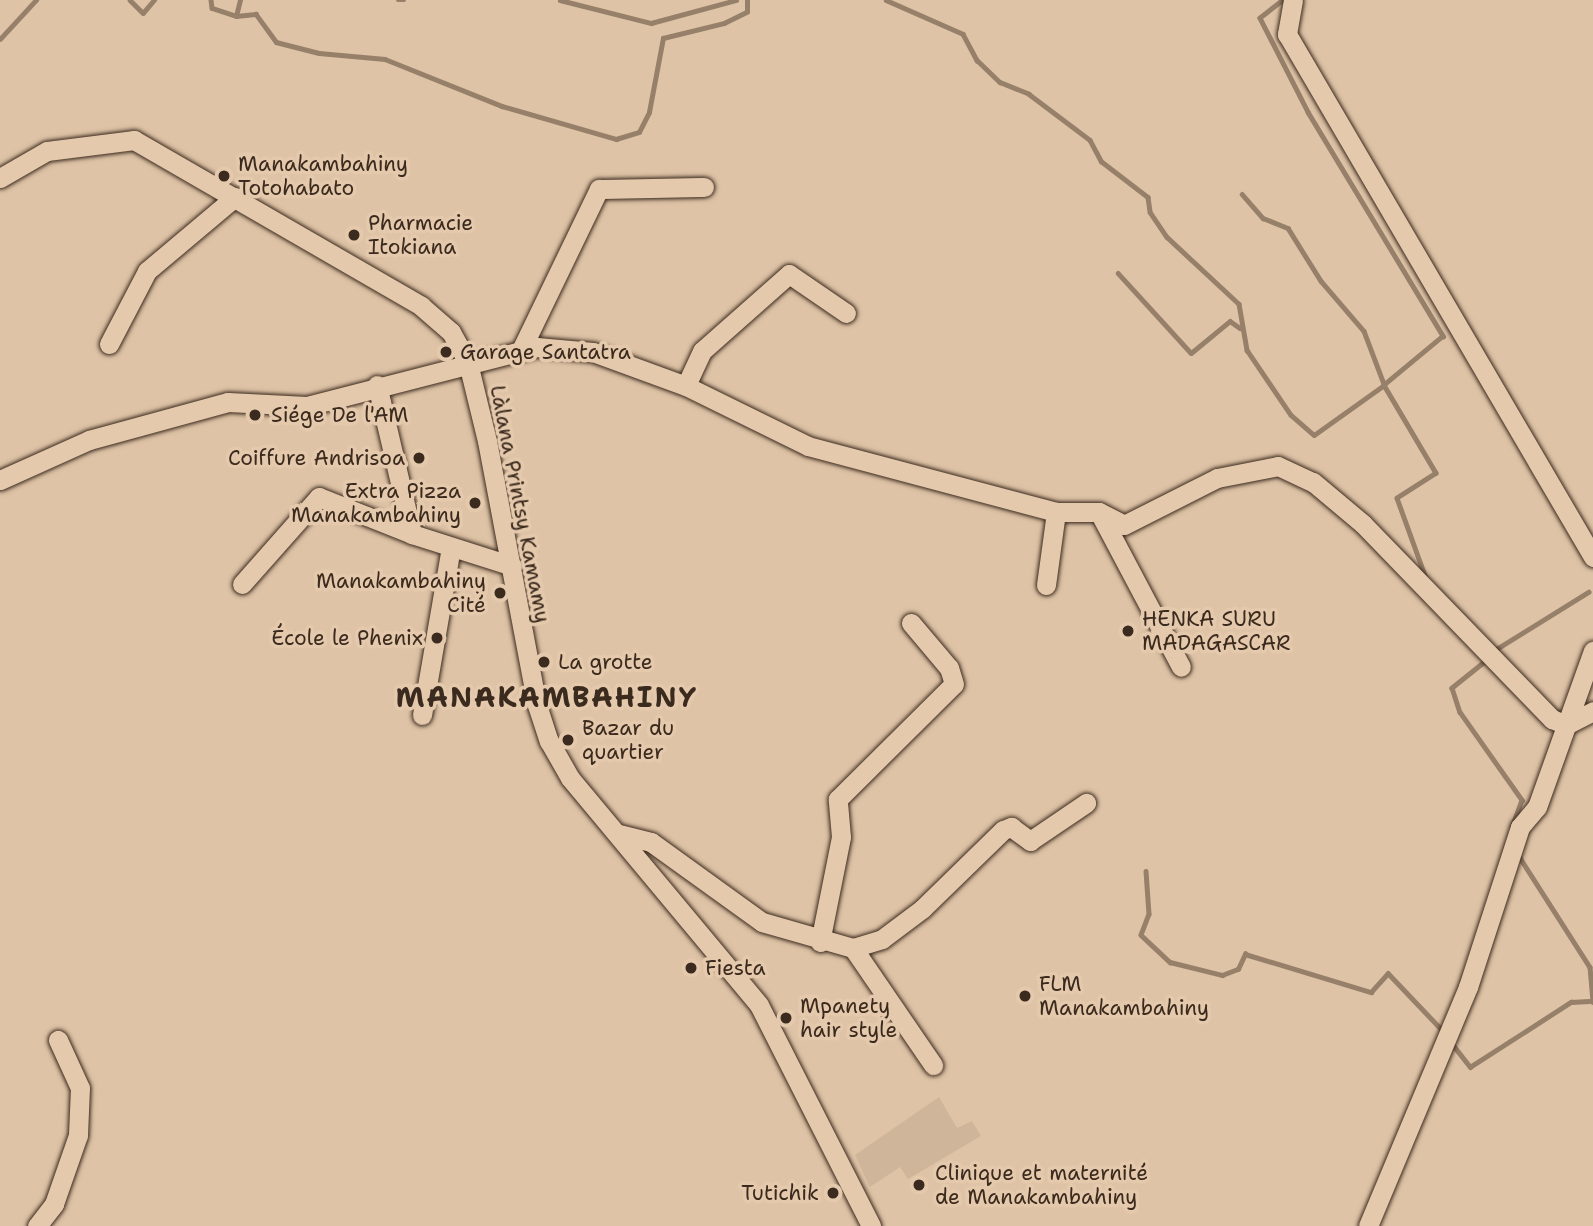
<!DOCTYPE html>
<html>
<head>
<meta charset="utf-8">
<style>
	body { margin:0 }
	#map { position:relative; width:1593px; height:1226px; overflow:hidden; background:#dec3a6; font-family:"Shantell Sans",sans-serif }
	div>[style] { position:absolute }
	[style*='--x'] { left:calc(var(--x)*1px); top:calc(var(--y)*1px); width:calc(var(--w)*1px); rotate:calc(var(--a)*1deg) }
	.built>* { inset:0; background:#cfb59a }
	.stream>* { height:4.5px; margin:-2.25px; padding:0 2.25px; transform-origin:2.25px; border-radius:2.25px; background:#97806a }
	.roads { filter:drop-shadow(0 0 2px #3b2a1e) drop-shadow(0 0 2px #3b2a1e) }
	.minor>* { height:19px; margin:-9.5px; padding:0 9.5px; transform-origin:9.5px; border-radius:9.5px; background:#e5c9ac }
	.dots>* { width:19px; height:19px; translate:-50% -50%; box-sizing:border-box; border:4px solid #e5c9ac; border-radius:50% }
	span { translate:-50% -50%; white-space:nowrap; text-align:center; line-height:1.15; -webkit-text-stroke:7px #e5c9ac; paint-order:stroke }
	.poi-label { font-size:21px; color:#3b2a1e }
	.left { translate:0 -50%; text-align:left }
	.right { translate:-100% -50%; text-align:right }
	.street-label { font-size:21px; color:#3b2a1e }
	.district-label { font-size:28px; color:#3b2a1e; font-weight:700; letter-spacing:2px }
</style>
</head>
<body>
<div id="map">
	<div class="built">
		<div style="clip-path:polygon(939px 1097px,957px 1128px,972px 1121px,981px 1136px,908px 1179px,900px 1167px,870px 1187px,855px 1155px)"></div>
	</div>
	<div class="stream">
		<div style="--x:130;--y:0;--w:18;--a:45"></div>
		<div style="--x:143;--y:13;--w:17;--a:-50"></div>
		<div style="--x:211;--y:0;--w:8;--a:83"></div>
		<div style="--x:212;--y:8;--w:25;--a:18"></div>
		<div style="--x:236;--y:16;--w:20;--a:-6"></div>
		<div style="--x:256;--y:14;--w:34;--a:54"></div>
		<div style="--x:276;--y:42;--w:44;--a:14.3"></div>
		<div style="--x:319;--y:53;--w:66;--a:5.2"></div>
		<div style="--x:385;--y:59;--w:126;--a:21.9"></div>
		<div style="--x:502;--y:106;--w:119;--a:16.1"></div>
		<div style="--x:616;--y:139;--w:24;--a:-17"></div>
		<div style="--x:639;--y:132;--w:22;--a:-63"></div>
		<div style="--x:649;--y:112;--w:75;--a:-79.3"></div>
		<div style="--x:663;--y:38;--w:63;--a:-13.8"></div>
		<div style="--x:724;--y:23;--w:25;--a:-26"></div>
		<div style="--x:747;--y:12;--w:12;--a:-90"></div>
		<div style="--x:398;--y:0;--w:6;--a:0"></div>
		<div style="--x:560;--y:0;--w:94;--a:14.2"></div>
		<div style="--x:651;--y:23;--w:88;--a:-15.1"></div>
		<div style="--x:886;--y:0;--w:84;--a:23.8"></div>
		<div style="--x:963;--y:34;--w:30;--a:62"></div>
		<div style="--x:977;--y:60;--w:32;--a:44"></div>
		<div style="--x:1000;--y:82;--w:31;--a:22"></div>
		<div style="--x:1029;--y:94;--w:76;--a:37"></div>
		<div style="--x:1090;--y:140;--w:24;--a:62"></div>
		<div style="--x:1101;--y:161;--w:59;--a:37.5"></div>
		<div style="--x:1148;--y:197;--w:15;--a:82"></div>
		<div style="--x:1150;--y:212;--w:30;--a:56"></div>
		<div style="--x:1167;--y:237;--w:98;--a:42.9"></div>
		<div style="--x:1239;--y:304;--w:47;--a:80.1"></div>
		<div style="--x:1247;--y:350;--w:78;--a:55.9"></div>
		<div style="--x:1291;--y:415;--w:30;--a:41"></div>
		<div style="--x:1314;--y:435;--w:86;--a:-35.5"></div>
		<div style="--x:1384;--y:385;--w:102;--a:59.4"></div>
		<div style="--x:1436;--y:473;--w:46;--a:147.3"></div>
		<div style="--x:1397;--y:498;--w:85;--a:70.1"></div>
		<div style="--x:1283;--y:0;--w:29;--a:142"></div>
		<div style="--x:1260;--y:18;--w:106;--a:62.9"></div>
		<div style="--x:1308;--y:112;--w:262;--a:58.9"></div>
		<div style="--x:1443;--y:336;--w:77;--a:140.3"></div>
		<div style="--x:236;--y:16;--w:16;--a:-76"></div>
		<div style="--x:0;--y:39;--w:53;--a:-47.3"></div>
		<div style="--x:1242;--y:194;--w:32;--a:49"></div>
		<div style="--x:1263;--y:218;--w:27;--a:22"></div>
		<div style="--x:1288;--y:228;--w:62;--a:58.1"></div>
		<div style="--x:1321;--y:281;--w:66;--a:49.3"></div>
		<div style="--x:1364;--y:331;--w:57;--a:69.3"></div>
		<div style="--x:1118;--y:273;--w:108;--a:47.6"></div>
		<div style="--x:1191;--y:353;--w:50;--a:-39.4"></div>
		<div style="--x:1230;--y:321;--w:12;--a:35"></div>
		<div style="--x:1495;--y:650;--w:110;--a:-31.9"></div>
		<div style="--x:1487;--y:660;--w:45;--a:141.3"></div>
		<div style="--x:1452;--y:688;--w:25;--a:72"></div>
		<div style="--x:1460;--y:712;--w:108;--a:54.8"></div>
		<div style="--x:1522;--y:800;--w:27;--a:110"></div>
		<div style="--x:1517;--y:853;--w:135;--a:57.4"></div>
		<div style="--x:1590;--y:967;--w:35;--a:85"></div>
		<div style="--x:1146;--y:871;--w:43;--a:86"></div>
		<div style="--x:1149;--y:914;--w:22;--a:111"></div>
		<div style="--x:1141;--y:935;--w:40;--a:43"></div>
		<div style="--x:1170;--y:962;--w:54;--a:14"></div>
		<div style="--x:1222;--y:975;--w:17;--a:-21"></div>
		<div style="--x:1238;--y:969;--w:17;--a:-65"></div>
		<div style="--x:1245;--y:954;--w:132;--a:16.8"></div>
		<div style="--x:1371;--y:992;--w:25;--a:-48"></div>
		<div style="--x:1388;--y:973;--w:80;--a:46.5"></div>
		<div style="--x:1450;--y:1041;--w:33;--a:52"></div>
		<div style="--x:1470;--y:1067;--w:120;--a:-32.8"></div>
		<div style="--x:1571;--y:1002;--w:18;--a:-3"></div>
	</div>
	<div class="roads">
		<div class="minor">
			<div style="--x:1293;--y:0;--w:35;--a:100"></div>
			<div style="--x:1287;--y:34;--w:606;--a:59.67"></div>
			<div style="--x:0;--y:178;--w:54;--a:-29.9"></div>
			<div style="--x:47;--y:151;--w:88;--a:-7.2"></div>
			<div style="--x:134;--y:140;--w:332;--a:30"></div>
			<div style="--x:421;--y:306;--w:40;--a:41"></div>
			<div style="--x:451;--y:332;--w:35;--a:61"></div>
			<div style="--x:468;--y:363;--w:80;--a:76.3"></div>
			<div style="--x:487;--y:441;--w:269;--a:79.3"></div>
			<div style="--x:537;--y:705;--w:38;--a:72"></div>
			<div style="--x:549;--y:741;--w:43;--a:60.4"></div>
			<div style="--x:570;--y:778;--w:295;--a:50.2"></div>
			<div style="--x:759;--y:1005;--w:248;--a:63.1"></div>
			<div style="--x:846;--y:313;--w:69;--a:-145.6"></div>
			<div style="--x:789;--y:274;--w:116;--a:138.5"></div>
			<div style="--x:702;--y:351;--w:38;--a:115"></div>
			<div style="--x:686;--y:386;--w:136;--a:26.2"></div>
			<div style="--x:808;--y:446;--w:257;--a:14.9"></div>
			<div style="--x:109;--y:344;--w:82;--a:-62.5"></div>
			<div style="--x:147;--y:271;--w:115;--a:-40.1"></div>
			<div style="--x:521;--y:350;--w:179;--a:-64.2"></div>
			<div style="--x:599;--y:189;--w:105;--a:-1.1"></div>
			<div style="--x:0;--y:480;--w:98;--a:-24.2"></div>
			<div style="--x:89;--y:440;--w:144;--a:-15.3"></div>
			<div style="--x:228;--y:402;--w:79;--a:2.9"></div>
			<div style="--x:307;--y:406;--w:237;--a:-14.4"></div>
			<div style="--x:537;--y:347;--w:56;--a:5.1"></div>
			<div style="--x:593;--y:352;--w:99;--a:20.1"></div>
			<div style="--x:1099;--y:512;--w:175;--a:62.1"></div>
			<div style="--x:412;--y:534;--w:105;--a:17.7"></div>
			<div style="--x:242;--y:584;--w:116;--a:-48.5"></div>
			<div style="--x:319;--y:497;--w:100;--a:21.7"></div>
			<div style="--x:412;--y:534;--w:153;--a:-103.2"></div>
			<div style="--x:1046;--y:585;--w:74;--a:-82.2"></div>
			<div style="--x:1056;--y:512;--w:43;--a:0"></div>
			<div style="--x:1099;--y:512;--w:28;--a:27"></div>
			<div style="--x:1124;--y:525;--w:104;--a:-26.8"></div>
			<div style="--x:1217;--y:478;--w:62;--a:-11.1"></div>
			<div style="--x:1278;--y:466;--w:38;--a:25"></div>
			<div style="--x:1313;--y:482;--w:65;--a:40"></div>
			<div style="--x:1363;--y:524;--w:272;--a:45.9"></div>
			<div style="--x:1552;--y:719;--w:15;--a:23"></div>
			<div style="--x:1566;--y:725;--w:30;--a:-27"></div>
			<div style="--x:422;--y:715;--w:170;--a:-80.2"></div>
			<div style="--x:619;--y:834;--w:33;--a:14"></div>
			<div style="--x:651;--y:842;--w:137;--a:35.8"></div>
			<div style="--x:762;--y:922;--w:95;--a:15.9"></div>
			<div style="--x:853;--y:948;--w:30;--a:-17"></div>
			<div style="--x:882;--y:939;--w:50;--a:-36.9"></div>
			<div style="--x:922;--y:909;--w:113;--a:-44.3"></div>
			<div style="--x:1003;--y:830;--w:9;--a:-21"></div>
			<div style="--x:1011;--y:827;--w:24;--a:36"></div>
			<div style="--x:1030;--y:841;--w:68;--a:-34.2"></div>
			<div style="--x:820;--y:942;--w:107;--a:-78.7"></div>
			<div style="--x:841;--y:837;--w:38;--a:-95"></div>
			<div style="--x:838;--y:799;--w:163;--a:-44.8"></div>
			<div style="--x:954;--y:684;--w:17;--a:-107"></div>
			<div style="--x:949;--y:668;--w:59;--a:-130.2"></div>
			<div style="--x:853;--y:948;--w:142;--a:55.6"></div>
			<div style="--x:37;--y:1226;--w:28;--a:-52"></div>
			<div style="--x:54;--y:1204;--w:73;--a:-70.8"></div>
			<div style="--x:78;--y:1135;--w:47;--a:-87.6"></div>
			<div style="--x:80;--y:1088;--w:53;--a:-114.6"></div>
			<div style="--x:1368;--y:1226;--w:259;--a:-67.3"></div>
			<div style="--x:1468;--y:987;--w:168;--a:-72"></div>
			<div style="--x:1520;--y:827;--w:26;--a:-50"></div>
			<div style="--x:1537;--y:807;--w:166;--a:-70.3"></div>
		</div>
	</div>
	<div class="dots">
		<div style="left:224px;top:176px;background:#3b2a1e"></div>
		<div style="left:354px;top:235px;background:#3b2a1e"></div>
		<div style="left:446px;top:352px;background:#3b2a1e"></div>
		<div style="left:255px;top:415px;background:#3b2a1e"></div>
		<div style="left:419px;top:458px;background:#3b2a1e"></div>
		<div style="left:475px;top:503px;background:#3b2a1e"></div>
		<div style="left:500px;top:593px;background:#3b2a1e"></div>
		<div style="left:1128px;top:631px;background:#3b2a1e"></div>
		<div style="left:437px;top:638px;background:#3b2a1e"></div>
		<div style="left:544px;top:662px;background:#3b2a1e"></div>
		<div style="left:568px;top:740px;background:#3b2a1e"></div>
		<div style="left:691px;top:968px;background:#3b2a1e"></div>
		<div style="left:1025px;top:996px;background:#3b2a1e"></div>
		<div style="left:786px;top:1018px;background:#3b2a1e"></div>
		<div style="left:919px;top:1185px;background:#3b2a1e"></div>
		<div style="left:833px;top:1193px;background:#3b2a1e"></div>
	</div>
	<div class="poi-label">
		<span class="left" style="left:238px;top:176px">Manakambahiny<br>Totohabato</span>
		<span class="left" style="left:368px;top:235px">Pharmacie<br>Itokiana</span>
		<span class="left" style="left:460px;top:352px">Garage Santatra</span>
		<span class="left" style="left:271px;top:415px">Siége De l'AM</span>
		<span class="right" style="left:405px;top:458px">Coiffure Andrisoa</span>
		<span class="right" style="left:461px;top:503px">Extra Pizza<br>Manakambahiny</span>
		<span class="right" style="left:486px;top:593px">Manakambahiny<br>Cité</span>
		<span class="left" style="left:1142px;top:631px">HENKA SURU<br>MADAGASCAR</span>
		<span class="right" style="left:423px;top:638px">École le Phenix</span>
		<span class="left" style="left:558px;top:662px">La grotte</span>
		<span class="left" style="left:582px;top:740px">Bazar du<br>quartier</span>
		<span class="left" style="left:705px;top:968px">Fiesta</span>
		<span class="left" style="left:1039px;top:996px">FLM<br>Manakambahiny</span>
		<span class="left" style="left:800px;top:1018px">Mpanety<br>hair style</span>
		<span class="left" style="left:935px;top:1185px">Clinique et maternité<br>de Manakambahiny</span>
		<span class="right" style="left:819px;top:1193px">Tutichik</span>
	</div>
	<div class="street-label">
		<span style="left:520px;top:504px;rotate:79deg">Làlana Printsy Kamamy</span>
	</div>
	<div class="district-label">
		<span style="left:547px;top:697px">MANAKAMBAHINY</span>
	</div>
</div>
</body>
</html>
